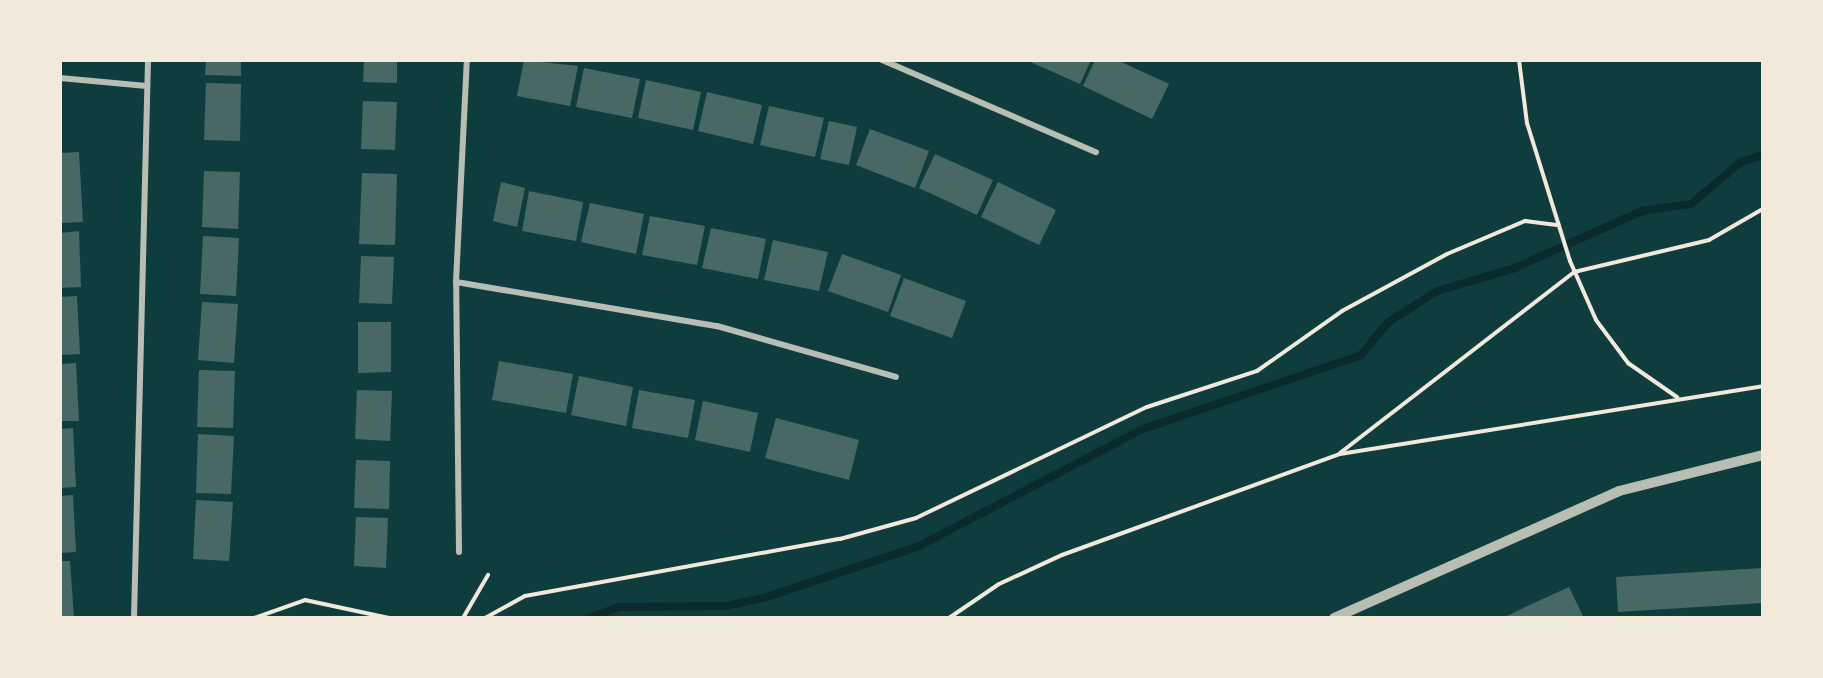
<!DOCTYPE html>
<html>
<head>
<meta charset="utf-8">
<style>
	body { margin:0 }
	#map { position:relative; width:1823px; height:678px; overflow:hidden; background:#0f3d3e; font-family:Poppins,sans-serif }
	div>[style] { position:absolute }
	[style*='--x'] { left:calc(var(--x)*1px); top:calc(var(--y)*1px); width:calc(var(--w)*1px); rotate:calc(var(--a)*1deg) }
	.stream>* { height:8px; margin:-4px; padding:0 4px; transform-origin:4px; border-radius:4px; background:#0a2a2b }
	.building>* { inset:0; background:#486865 }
	.path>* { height:4px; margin:-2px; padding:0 2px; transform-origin:2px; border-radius:2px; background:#f1e9da }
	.minor>* { height:6px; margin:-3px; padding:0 3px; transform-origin:3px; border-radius:3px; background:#b8beb3 }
	.tertiary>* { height:10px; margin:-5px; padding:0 5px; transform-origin:5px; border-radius:5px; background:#b8beb3 }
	span { translate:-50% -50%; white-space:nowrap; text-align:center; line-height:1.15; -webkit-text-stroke:6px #f1e9da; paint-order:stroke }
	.frame { position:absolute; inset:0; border:62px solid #f1e9da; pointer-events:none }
</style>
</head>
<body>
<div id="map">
	<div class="stream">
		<div style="--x:589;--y:618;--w:32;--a:-20"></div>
		<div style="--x:619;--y:607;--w:107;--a:-0.5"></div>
		<div style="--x:726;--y:606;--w:42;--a:-12.4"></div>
		<div style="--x:767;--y:597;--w:160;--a:-18.5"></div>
		<div style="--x:919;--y:546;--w:253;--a:-27.6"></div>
		<div style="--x:1143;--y:429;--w:230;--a:-18.7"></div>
		<div style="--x:1361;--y:355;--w:41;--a:-50.9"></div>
		<div style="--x:1387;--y:323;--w:59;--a:-32.6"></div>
		<div style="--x:1437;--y:291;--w:81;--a:-16.4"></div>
		<div style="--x:1515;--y:268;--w:139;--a:-24.2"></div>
		<div style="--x:1642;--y:211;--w:49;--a:-8.1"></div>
		<div style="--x:1691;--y:204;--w:65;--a:-40"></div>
		<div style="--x:1741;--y:162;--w:23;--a:-18"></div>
	</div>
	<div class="building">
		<div style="clip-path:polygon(206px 60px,241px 60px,241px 76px,205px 75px)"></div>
		<div style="clip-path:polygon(364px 60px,397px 60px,397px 83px,363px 82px)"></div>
		<div style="clip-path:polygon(524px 60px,578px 66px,570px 106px,517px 96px)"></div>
		<div style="clip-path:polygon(1026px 60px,1091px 60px,1080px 84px)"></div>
		<div style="clip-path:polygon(1095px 60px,1117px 60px,1169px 84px,1152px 119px,1083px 86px)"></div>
		<div style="clip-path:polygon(584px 68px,640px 79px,632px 118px,576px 107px)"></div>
		<div style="clip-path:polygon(646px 80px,701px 92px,693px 130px,638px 118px)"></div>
		<div style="clip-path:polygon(206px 83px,241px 84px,240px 141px,204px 140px)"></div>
		<div style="clip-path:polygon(707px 92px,762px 105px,753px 144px,698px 131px)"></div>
		<div style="clip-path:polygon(363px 101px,397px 102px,395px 150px,361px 149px)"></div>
		<div style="clip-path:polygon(769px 106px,824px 118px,815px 157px,760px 145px)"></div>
		<div style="clip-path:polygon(829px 121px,857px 127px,849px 165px,820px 159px)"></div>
		<div style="clip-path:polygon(870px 129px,929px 151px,915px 188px,856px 165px)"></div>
		<div style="clip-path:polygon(79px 152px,83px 222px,60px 223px,60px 153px)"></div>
		<div style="clip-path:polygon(935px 154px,993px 180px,977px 215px,919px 188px)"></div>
		<div style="clip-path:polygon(204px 171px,240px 172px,238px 229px,202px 227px)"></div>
		<div style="clip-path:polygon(362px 173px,397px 174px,395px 245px,359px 244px)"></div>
		<div style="clip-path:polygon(501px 182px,525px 188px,517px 227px,493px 221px)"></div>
		<div style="clip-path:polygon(998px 182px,1056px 210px,1039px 245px,981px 217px)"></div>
		<div style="clip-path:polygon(529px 191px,583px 202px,576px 241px,522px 231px)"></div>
		<div style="clip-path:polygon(590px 203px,644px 214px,636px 254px,581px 242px)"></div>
		<div style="clip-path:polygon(650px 216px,705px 226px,697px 265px,642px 255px)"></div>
		<div style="clip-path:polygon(711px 228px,766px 239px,758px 279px,702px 268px)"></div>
		<div style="clip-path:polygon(79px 231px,81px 287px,60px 288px,60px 233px)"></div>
		<div style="clip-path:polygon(203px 236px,239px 238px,236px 296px,200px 294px)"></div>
		<div style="clip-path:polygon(773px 240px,828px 252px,819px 291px,764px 280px)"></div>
		<div style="clip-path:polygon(842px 254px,901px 275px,888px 312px,828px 291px)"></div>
		<div style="clip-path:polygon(361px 256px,394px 257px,392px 304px,359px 303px)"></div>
		<div style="clip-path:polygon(904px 278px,966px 301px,952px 338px,890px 316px)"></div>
		<div style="clip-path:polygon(77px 296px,80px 354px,60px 355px,60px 297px)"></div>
		<div style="clip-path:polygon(202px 302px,238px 304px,234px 363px,198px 360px)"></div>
		<div style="clip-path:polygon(358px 322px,391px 322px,391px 372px,358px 373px)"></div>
		<div style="clip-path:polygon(499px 361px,573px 374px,566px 413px,492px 400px)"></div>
		<div style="clip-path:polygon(76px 363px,79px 421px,60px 421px,60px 364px)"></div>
		<div style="clip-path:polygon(199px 370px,235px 371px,233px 428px,197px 427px)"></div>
		<div style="clip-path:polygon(579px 376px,633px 387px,626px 426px,571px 415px)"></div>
		<div style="clip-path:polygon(357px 390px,392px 391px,390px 441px,355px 439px)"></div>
		<div style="clip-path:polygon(639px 390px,695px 400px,688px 438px,632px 428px)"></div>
		<div style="clip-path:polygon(703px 401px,758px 413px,750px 452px,695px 440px)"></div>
		<div style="clip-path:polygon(776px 418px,859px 440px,849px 480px,765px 458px)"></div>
		<div style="clip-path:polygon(73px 428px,76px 487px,60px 488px,60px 429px)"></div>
		<div style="clip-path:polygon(198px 434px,234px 436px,231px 494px,196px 493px)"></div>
		<div style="clip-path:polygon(356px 460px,390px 461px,389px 509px,354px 508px)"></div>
		<div style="clip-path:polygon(73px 495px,76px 552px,60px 553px,60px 496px)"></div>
		<div style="clip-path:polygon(196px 500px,233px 502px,229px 561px,193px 559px)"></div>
		<div style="clip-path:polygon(356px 517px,388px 518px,386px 568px,354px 566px)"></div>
		<div style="clip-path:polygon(60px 561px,70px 561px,74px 618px,60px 618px)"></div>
		<div style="clip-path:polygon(1763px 568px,1763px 603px,1618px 612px,1616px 577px)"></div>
		<div style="clip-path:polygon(1569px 587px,1584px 618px,1503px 618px,1523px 608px)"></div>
	</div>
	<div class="path">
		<div style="--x:1519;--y:60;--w:64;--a:82.8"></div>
		<div style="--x:1527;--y:123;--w:145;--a:72.7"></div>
		<div style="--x:1570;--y:261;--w:64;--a:66.2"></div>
		<div style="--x:1596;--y:320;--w:54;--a:53.3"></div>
		<div style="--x:1628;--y:363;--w:60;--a:34.8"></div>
		<div style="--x:1340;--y:453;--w:296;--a:-37.7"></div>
		<div style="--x:1574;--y:272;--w:139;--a:-13.3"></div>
		<div style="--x:1709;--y:240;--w:62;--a:-29.9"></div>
		<div style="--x:254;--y:618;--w:54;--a:-19.4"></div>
		<div style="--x:305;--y:600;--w:86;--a:12.1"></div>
		<div style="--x:463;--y:618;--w:50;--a:-59.8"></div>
		<div style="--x:485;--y:618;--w:46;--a:-28.8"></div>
		<div style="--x:525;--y:596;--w:320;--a:-10.3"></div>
		<div style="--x:840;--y:539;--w:79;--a:-15.4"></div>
		<div style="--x:916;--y:518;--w:256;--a:-25.7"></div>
		<div style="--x:1147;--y:407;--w:116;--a:-18.1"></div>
		<div style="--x:1257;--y:371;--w:104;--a:-35.2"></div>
		<div style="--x:1342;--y:311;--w:119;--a:-28.5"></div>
		<div style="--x:1447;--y:254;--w:85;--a:-22.9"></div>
		<div style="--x:1525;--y:221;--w:34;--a:7"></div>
		<div style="--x:949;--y:618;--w:60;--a:-34.2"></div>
		<div style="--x:999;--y:584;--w:69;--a:-24.7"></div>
		<div style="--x:1062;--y:555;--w:296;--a:-20"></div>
		<div style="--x:1340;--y:454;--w:428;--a:-9.1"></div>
	</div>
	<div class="minor">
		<div style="--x:882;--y:60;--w:233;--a:23.3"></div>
		<div style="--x:60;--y:78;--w:87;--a:5.3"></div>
		<div style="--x:456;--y:282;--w:265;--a:9.6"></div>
		<div style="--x:717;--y:326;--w:186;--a:15.9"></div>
		<div style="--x:459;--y:552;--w:270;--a:-90.6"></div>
		<div style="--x:456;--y:282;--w:222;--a:-87.2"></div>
		<div style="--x:134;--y:618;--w:558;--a:-88.56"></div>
	</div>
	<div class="tertiary">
		<div style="--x:1334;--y:618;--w:312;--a:-24"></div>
		<div style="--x:1619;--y:491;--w:148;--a:-14"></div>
	</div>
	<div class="frame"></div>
</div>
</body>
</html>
